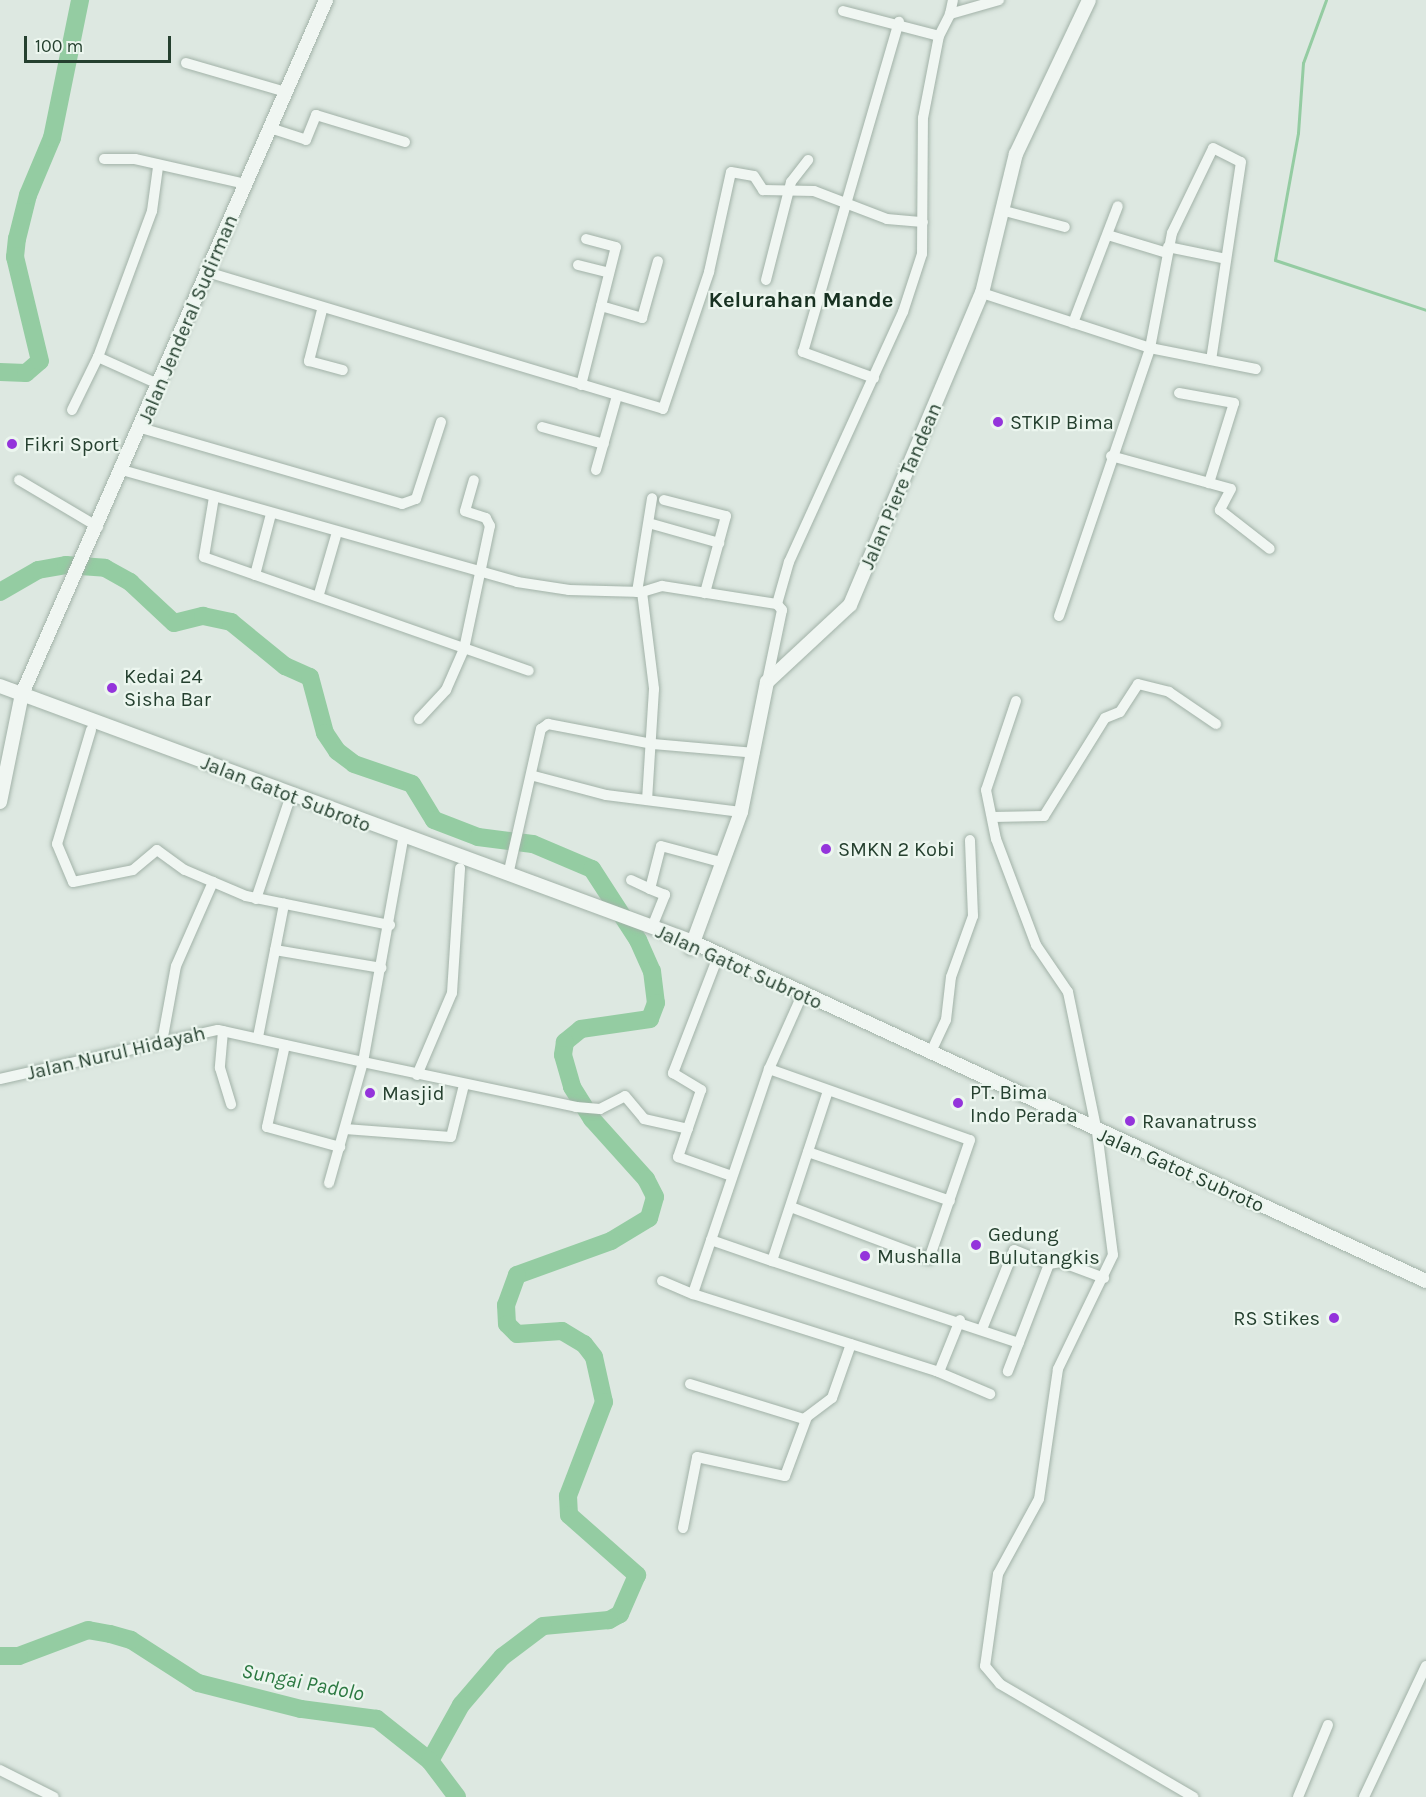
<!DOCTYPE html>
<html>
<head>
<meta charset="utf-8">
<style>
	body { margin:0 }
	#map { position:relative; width:1426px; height:1797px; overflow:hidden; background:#dde8e1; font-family:Karla,sans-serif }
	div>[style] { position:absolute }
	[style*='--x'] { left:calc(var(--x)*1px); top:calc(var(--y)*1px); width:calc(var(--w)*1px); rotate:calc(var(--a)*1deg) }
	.stream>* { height:3px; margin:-1.5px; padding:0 1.5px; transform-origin:1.5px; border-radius:1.5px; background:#94cca2 }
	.river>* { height:18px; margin:-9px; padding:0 9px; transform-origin:9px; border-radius:9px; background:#94cca2 }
	.roads { filter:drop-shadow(0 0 2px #a2b2a8) drop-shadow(0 0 2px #a2b2a8) }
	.minor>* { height:10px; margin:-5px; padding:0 5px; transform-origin:5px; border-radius:5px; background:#f0f6f2 }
	.tertiary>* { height:14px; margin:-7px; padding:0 7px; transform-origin:7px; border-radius:7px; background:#f0f6f2 }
	.dots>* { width:16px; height:16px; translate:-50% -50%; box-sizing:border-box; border:3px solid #ecf6ef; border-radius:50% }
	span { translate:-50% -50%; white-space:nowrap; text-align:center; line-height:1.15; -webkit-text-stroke:4.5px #ecf6ef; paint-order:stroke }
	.street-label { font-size:20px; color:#25402f }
	.poi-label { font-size:20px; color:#25402f }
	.left { translate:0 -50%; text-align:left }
	.right { translate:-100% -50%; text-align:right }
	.water-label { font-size:21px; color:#2b7841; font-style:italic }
	.quarter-label { font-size:22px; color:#173121; font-weight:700 }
	.scale { position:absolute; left:24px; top:36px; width:147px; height:27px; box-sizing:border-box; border:3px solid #25402f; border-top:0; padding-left:8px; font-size:18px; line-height:21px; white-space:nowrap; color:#25402f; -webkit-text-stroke:4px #ecf6ef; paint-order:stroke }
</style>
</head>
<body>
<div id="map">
	<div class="stream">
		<div style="--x:1326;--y:0;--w:67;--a:110.1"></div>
		<div style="--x:1303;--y:63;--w:70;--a:94.1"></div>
		<div style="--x:1298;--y:133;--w:129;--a:100.3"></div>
		<div style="--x:1275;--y:260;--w:159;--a:18.3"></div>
	</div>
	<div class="river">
		<div style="--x:0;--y:372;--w:26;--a:2"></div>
		<div style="--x:26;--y:373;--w:18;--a:-41"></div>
		<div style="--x:40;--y:361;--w:107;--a:-103.5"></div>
		<div style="--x:15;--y:257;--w:18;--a:-84"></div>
		<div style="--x:17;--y:239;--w:45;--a:-76"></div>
		<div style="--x:28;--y:195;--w:62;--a:-67.2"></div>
		<div style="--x:52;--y:138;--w:141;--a:-78.5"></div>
		<div style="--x:0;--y:592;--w:44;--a:-30.1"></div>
		<div style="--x:38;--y:570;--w:28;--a:-10"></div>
		<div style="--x:66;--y:565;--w:39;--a:4"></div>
		<div style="--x:105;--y:568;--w:29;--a:29"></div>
		<div style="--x:130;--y:582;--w:60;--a:43"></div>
		<div style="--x:174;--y:623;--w:30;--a:-14"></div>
		<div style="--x:203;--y:616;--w:29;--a:12"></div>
		<div style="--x:231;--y:622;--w:70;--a:39.2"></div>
		<div style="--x:285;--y:666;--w:27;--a:24"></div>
		<div style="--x:310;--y:677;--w:58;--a:75"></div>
		<div style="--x:325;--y:733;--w:22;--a:56"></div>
		<div style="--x:337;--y:751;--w:21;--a:37"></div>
		<div style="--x:354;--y:764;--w:61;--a:19"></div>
		<div style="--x:412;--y:784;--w:42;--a:58.6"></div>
		<div style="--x:434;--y:820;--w:47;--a:21.1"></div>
		<div style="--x:478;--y:837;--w:55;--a:7.3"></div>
		<div style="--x:533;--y:844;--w:64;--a:23"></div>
		<div style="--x:592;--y:869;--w:85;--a:57.1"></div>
		<div style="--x:638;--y:940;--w:34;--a:66"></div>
		<div style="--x:652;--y:971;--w:32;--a:83"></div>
		<div style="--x:656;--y:1003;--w:17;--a:111"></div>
		<div style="--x:650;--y:1019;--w:70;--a:171.8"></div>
		<div style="--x:581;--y:1029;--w:21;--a:141"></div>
		<div style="--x:565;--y:1042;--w:13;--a:99"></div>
		<div style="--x:563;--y:1055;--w:33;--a:74"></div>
		<div style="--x:572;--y:1087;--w:38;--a:58"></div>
		<div style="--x:592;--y:1119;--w:81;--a:48"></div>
		<div style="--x:646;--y:1179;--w:20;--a:63"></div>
		<div style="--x:655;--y:1197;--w:22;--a:106"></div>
		<div style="--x:649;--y:1218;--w:44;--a:148.8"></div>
		<div style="--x:611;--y:1241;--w:100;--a:160.1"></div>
		<div style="--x:517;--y:1275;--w:32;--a:110"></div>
		<div style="--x:506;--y:1305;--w:19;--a:87"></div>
		<div style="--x:507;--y:1324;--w:14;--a:45"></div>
		<div style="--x:517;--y:1334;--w:45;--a:-3.8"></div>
		<div style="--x:562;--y:1331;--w:26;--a:31"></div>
		<div style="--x:584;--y:1344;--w:16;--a:52"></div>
		<div style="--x:594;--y:1357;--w:46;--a:77.5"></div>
		<div style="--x:604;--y:1402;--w:101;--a:111"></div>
		<div style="--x:568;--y:1496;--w:19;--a:87"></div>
		<div style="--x:569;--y:1515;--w:91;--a:41.4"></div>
		<div style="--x:637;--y:1575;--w:43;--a:113.6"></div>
		<div style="--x:620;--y:1614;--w:13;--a:151"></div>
		<div style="--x:609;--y:1620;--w:66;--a:174.8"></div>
		<div style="--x:543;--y:1626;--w:51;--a:142.9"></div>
		<div style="--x:502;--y:1657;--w:63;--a:130.5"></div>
		<div style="--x:461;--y:1705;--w:64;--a:119"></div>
		<div style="--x:430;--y:1761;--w:68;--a:-141.6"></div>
		<div style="--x:377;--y:1719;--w:77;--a:-172.5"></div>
		<div style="--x:301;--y:1709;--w:106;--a:-165.8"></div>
		<div style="--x:198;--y:1683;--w:80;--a:-147.3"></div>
		<div style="--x:131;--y:1640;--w:22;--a:-164"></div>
		<div style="--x:110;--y:1634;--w:22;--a:-170"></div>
		<div style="--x:88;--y:1630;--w:74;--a:159.4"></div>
		<div style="--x:19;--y:1656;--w:19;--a:180"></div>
		<div style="--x:430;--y:1761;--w:45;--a:53.1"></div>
	</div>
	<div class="roads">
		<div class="minor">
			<div style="--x:843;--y:11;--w:99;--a:14.6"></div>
			<div style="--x:950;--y:14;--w:14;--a:-78"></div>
			<div style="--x:186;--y:63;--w:104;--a:16.2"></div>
			<div style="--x:270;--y:128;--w:38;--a:18"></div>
			<div style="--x:306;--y:140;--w:27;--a:-68"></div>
			<div style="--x:316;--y:115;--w:93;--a:16.9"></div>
			<div style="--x:104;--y:159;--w:31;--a:0"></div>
			<div style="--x:135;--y:159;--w:114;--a:12.7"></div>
			<div style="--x:1001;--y:210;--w:66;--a:14.9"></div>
			<div style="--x:1111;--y:236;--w:59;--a:16.9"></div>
			<div style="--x:1168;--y:247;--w:59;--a:11.7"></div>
			<div style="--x:578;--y:265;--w:32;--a:14"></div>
			<div style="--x:207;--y:272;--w:476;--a:16.7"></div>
			<div style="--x:663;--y:409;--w:145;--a:-71.4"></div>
			<div style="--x:709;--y:272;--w:102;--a:-77.6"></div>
			<div style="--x:731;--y:172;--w:23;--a:10"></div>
			<div style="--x:754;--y:176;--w:17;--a:57"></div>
			<div style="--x:763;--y:190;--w:51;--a:1.1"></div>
			<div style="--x:814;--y:191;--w:78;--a:21"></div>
			<div style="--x:887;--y:219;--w:36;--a:5"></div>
			<div style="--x:766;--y:280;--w:101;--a:-75.7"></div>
			<div style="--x:791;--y:182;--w:28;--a:-52"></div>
			<div style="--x:982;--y:293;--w:177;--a:18.1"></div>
			<div style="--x:1150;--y:348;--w:108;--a:11.2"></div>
			<div style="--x:601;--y:306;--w:43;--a:16.3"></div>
			<div style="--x:642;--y:318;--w:59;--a:-74.3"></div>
			<div style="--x:322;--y:310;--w:53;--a:104.3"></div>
			<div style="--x:309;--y:361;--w:35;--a:15"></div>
			<div style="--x:1073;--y:323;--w:125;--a:-69"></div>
			<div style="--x:874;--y:378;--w:76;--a:-159.9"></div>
			<div style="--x:803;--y:352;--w:344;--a:-73.8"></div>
			<div style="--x:158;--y:384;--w:66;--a:-155.8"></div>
			<div style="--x:98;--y:357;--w:156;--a:-69.7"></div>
			<div style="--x:152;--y:211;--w:44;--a:-82.2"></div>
			<div style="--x:581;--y:385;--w:142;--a:-75.8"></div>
			<div style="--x:616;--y:247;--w:31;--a:-165"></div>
			<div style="--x:1179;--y:393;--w:56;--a:10.3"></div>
			<div style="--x:1234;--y:403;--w:84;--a:107.4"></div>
			<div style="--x:72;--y:410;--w:59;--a:-63.9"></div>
			<div style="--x:542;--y:427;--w:64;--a:15.3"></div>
			<div style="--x:141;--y:428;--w:272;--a:16.2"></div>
			<div style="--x:402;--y:504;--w:15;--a:-20"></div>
			<div style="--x:416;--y:499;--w:81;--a:-72"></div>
			<div style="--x:1111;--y:456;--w:124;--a:15.4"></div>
			<div style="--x:1231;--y:489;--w:24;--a:118"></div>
			<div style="--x:1220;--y:510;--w:63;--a:38"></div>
			<div style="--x:122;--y:470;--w:411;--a:15.8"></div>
			<div style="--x:517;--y:582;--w:53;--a:8.7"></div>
			<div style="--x:569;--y:590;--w:73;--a:1.6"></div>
			<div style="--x:642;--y:592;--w:21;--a:-17"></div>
			<div style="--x:662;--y:586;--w:116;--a:8.9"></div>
			<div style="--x:777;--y:604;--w:8;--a:50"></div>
			<div style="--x:782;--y:610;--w:74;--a:101.8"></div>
			<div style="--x:596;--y:470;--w:77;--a:-74.2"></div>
			<div style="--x:19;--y:480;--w:92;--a:30.7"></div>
			<div style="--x:214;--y:497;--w:61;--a:99.5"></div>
			<div style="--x:204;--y:557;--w:344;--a:19.3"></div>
			<div style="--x:664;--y:500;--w:64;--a:14.5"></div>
			<div style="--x:726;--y:516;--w:80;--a:105.3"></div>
			<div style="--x:652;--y:524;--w:70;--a:15.8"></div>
			<div style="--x:255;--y:575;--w:63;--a:-75.3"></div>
			<div style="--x:637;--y:592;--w:95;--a:-80.9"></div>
			<div style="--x:642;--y:592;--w:98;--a:82.9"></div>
			<div style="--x:654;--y:689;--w:111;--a:93.6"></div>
			<div style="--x:319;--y:594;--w:65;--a:-73.8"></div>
			<div style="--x:777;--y:604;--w:44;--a:-74.1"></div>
			<div style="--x:789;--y:562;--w:275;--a:-65.5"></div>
			<div style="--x:903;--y:312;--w:61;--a:-71.9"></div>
			<div style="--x:922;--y:254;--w:136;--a:-89.6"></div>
			<div style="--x:923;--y:118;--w:84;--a:-79"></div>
			<div style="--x:939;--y:36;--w:25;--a:-63"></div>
			<div style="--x:950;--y:14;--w:51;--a:-15.9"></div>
			<div style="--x:1059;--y:616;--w:283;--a:-71.2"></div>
			<div style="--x:1150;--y:348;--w:117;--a:-79.2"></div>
			<div style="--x:1172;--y:233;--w:94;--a:-64.2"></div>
			<div style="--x:1213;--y:148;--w:31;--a:27"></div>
			<div style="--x:1241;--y:162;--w:200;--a:98.6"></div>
			<div style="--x:1016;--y:701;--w:94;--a:108.6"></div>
			<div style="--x:986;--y:790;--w:50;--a:78.5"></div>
			<div style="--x:996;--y:839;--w:113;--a:69.3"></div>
			<div style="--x:1036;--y:945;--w:57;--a:55.8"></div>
			<div style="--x:1068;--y:992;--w:143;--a:78.3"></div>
			<div style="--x:1097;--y:1132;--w:124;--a:82.6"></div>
			<div style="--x:1113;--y:1255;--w:127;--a:115.8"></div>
			<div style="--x:1058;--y:1369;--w:131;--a:98.3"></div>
			<div style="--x:1039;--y:1499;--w:85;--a:118.7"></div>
			<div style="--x:998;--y:1574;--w:93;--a:98"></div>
			<div style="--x:985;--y:1666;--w:23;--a:50"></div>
			<div style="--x:1000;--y:1684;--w:224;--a:30.3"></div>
			<div style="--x:419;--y:719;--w:40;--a:-47"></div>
			<div style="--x:446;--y:690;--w:45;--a:-66.3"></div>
			<div style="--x:464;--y:649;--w:126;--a:-78.1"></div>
			<div style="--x:490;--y:526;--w:9;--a:-117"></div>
			<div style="--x:486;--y:518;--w:22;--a:-162"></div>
			<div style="--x:465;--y:511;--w:32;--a:-74"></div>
			<div style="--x:91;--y:730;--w:119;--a:106.6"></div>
			<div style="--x:57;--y:844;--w:41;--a:67.2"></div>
			<div style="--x:73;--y:882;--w:61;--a:-11.3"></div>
			<div style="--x:133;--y:870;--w:31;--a:-40"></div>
			<div style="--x:157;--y:850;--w:34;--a:36"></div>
			<div style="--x:185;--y:870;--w:66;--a:23.1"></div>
			<div style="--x:246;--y:896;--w:147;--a:11.4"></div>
			<div style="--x:534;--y:776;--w:74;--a:14.8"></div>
			<div style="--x:606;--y:795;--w:136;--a:7.2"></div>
			<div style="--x:992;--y:817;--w:52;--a:-1.1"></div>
			<div style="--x:1044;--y:816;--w:115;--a:-58.1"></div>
			<div style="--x:1105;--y:718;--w:16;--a:-22"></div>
			<div style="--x:1120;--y:712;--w:33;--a:-57"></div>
			<div style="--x:1138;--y:684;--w:32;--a:14"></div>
			<div style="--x:1169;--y:692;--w:57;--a:34.2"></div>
			<div style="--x:508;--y:875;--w:150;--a:-77.3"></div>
			<div style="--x:541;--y:729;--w:9;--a:-36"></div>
			<div style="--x:548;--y:724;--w:107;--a:10.8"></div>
			<div style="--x:653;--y:744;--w:102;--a:5"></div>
			<div style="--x:631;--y:880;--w:21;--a:25"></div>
			<div style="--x:256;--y:899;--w:100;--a:-71.4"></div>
			<div style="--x:652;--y:927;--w:35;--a:-68"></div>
			<div style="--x:665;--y:895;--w:16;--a:-158"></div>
			<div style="--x:650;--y:889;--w:44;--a:-75.7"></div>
			<div style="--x:661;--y:846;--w:65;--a:15.1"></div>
			<div style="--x:275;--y:950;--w:108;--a:9.6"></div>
			<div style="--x:719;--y:954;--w:128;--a:111.1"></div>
			<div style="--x:673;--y:1073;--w:33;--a:31"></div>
			<div style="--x:701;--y:1090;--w:71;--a:108.9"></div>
			<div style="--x:678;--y:1157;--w:57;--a:19.4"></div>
			<div style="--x:802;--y:995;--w:81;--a:114"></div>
			<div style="--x:769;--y:1069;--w:237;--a:108.7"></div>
			<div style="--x:693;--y:1294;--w:255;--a:17.6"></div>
			<div style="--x:936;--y:1371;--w:59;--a:23.1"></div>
			<div style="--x:223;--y:1031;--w:37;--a:95"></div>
			<div style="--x:220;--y:1068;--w:38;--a:73"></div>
			<div style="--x:258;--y:1037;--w:136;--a:-78.9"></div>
			<div style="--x:162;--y:1042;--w:77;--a:-79.6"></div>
			<div style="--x:176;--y:966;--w:92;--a:-66.2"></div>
			<div style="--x:285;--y:1045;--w:84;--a:102.4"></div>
			<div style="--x:267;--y:1127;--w:76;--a:15.3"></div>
			<div style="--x:930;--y:1054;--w:38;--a:-65"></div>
			<div style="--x:946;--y:1020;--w:43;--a:-83.4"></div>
			<div style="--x:951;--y:977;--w:65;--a:-70.2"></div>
			<div style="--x:973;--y:916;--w:76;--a:-92.3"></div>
			<div style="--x:769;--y:1069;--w:213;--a:19.5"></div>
			<div style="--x:970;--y:1140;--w:126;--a:109"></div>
			<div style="--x:929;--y:1259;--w:147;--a:-159.4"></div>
			<div style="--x:417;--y:1075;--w:89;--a:-66.9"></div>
			<div style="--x:452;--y:993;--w:125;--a:-86.3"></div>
			<div style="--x:0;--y:1079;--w:223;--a:-12.7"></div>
			<div style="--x:218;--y:1030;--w:148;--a:12.4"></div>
			<div style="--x:363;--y:1062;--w:227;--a:-79.8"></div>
			<div style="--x:345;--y:1129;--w:106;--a:4.3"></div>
			<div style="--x:451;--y:1137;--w:54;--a:-76"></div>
			<div style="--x:808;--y:1152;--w:150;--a:19"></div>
			<div style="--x:329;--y:1183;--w:126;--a:-74.3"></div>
			<div style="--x:363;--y:1062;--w:218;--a:11.9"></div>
			<div style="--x:576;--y:1107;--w:24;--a:5"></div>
			<div style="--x:600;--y:1109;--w:28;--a:-27"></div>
			<div style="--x:625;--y:1096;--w:30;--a:50"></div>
			<div style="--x:644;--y:1119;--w:45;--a:12.8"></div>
			<div style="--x:711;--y:1240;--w:65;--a:19"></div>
			<div style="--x:772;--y:1261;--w:179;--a:-71.8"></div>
			<div style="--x:772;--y:1261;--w:260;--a:18.4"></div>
			<div style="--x:1049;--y:1264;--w:12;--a:-9"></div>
			<div style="--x:1061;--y:1262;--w:46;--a:20.4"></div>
			<div style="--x:662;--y:1281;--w:34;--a:23"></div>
			<div style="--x:982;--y:1329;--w:85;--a:-67.9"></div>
			<div style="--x:1014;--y:1250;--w:38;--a:22"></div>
			<div style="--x:1049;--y:1264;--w:115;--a:111"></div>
			<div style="--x:939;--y:1372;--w:56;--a:-68"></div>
			<div style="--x:690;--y:1384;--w:119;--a:17.1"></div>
			<div style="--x:804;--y:1419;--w:35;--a:-37"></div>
			<div style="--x:832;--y:1398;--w:57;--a:-70.6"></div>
			<div style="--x:683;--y:1528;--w:72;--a:-78.8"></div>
			<div style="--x:697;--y:1457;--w:90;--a:12.2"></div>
			<div style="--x:785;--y:1476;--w:63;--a:-69.6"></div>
			<div style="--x:0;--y:1770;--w:60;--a:26.6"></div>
			<div style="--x:1298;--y:1797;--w:78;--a:-67.4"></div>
			<div style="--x:1364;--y:1797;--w:145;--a:-64.7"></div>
		</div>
		<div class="tertiary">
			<div style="--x:0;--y:686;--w:739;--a:20.27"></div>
			<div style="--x:693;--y:942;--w:808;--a:24.82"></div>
			<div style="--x:0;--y:802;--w:110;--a:-78.5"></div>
			<div style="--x:22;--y:694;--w:758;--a:-66.34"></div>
			<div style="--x:691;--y:948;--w:145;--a:-69.8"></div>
			<div style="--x:741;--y:812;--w:133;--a:-78.7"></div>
			<div style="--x:767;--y:682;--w:113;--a:-42.9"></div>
			<div style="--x:850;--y:605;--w:339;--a:-67.1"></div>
			<div style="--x:982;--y:293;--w:143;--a:-76.3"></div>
			<div style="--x:1016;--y:154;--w:170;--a:-64.6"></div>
		</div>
	</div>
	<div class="dots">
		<div style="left:998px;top:422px;background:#9434db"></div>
		<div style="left:12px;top:444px;background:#9434db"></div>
		<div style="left:112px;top:688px;background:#9434db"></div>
		<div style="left:826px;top:849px;background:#9434db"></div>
		<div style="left:370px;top:1093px;background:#9434db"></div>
		<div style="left:958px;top:1103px;background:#9434db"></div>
		<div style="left:1130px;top:1121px;background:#9434db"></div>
		<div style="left:976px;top:1245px;background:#9434db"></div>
		<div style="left:865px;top:1256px;background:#9434db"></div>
		<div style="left:1334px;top:1318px;background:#9434db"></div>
	</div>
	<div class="street-label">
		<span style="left:188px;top:319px;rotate:-67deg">Jalan Jenderal Sudirman</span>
		<span style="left:901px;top:486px;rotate:-67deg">Jalan Piere Tandean</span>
		<span style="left:286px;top:794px;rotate:21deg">Jalan Gatot Subroto</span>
		<span style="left:739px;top:967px;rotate:24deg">Jalan Gatot Subroto</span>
		<span style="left:116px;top:1053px;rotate:-13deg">Jalan Nurul Hidayah</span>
		<span style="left:1181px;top:1170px;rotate:24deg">Jalan Gatot Subroto</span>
	</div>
	<div class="poi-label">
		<span class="left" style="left:1010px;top:422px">STKIP Bima</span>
		<span class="left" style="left:24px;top:444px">Fikri Sport</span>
		<span class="left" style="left:124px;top:688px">Kedai 24<br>Sisha Bar</span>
		<span class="left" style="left:838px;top:849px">SMKN 2 Kobi</span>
		<span class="left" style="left:970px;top:1104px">PT. Bima<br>Indo Perada</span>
		<span class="left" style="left:382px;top:1093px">Masjid</span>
		<span class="left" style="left:1142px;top:1121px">Ravanatruss</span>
		<span class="left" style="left:988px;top:1246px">Gedung<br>Bulutangkis</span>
		<span class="left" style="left:877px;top:1256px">Mushalla</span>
		<span class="right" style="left:1320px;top:1318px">RS Stikes</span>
	</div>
	<div class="water-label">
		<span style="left:303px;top:1682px;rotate:11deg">Sungai Padolo</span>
	</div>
	<div class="quarter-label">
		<span style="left:801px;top:301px">Kelurahan Mande</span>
	</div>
	<div class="scale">100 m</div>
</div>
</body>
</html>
